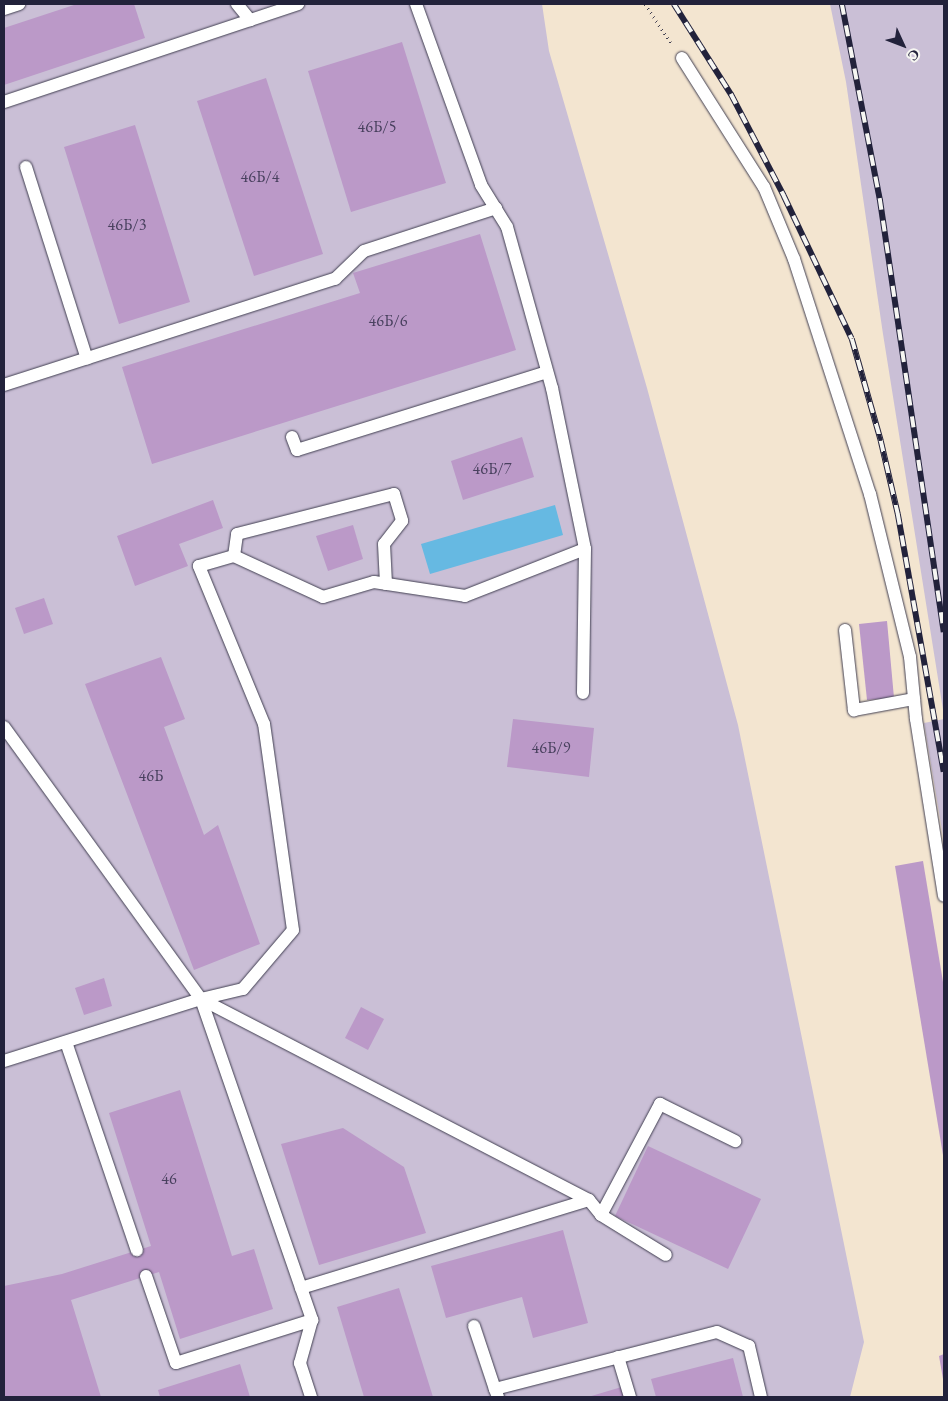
<!DOCTYPE html>
<html>
<head>
<meta charset="utf-8">
<style>
	body { margin:0 }
	#map { position:relative; width:948px; height:1401px; overflow:hidden; background:#f3e5d0; font-family:"EB Garamond",serif }
	div>[style] { position:absolute }
	[style*='--x'] { left:calc(var(--x)*1px); top:calc(var(--y)*1px); width:calc(var(--w)*1px); rotate:calc(var(--a)*1deg) }
	.industrial>* { inset:0; background:#cabfd6 }
	.water>* { inset:0; background:#66b9e2 }
	.building>* { inset:0; background:#bb99c8 }
	.path>* { height:3px; margin-top:-1.5px; transform-origin:0; background:repeating-linear-gradient(90deg,#413f51 0 1px,transparent 0 5px) }
	.roads { filter:drop-shadow(0 0 1px #413f51) drop-shadow(0 0 1px #413f51) }
	.service>* { height:12px; margin:-6px; padding:0 6px; transform-origin:6px; border-radius:6px; background:#fff }
	.rail>* { height:5.5px; margin-top:-2.75px; transform-origin:0; background:repeating-linear-gradient(90deg,#f6f6f2 0 11px,#22223b 0 22px); box-sizing:border-box; border-block:1px solid #22223b }
	span { translate:-50% -50%; white-space:nowrap; text-align:center; line-height:1.15; -webkit-text-stroke:5px #f6f6f2; paint-order:stroke }
	.number-label { font-size:16px; color:#48405e }
	.number-label span { -webkit-text-stroke-width:0 }
	.frame { position:absolute; inset:0; border:5px solid #22223b; pointer-events:none }
	.north { position:absolute; left:878px; top:20px; width:50px; height:50px; -webkit-text-stroke:4px #f6f6f2; paint-order:stroke; rotate:133deg; font-size:14px; font-weight:700; line-height:20px; text-align:center; color:#22223b }
	.north::after { content:''; display:block; margin:auto; width:18px; height:22px; background:#22223b; clip-path:polygon(50% 0,100% 100%,50% 72%,0 100%) }
</style>
</head>
<body>
<div id="map">
	<div class="industrial">
		<div style="clip-path:polygon(4px 4px,542px 4px,549px 51px,647px 388px,738px 725px,864px 1342px,850px 1397px,4px 1397px)"></div>
		<div style="clip-path:polygon(830px 4px,944px 4px,944px 716px,883px 334px,846px 82px)"></div>
		<div style="clip-path:polygon(944px 719px,944px 842px,924px 723px)"></div>
	</div>
	<div class="water">
		<div style="clip-path:polygon(555px 505px,563px 535px,430px 574px,421px 544px)"></div>
	</div>
	<div class="building">
		<div style="clip-path:polygon(77px 4px,134px 4px,145px 38px,4px 85px,4px 28px)"></div>
		<div style="clip-path:polygon(402px 42px,446px 183px,351px 212px,308px 71px)"></div>
		<div style="clip-path:polygon(266px 78px,323px 254px,254px 276px,197px 101px)"></div>
		<div style="clip-path:polygon(135px 125px,190px 302px,119px 324px,64px 147px)"></div>
		<div style="clip-path:polygon(480px 234px,516px 350px,152px 464px,122px 367px,360px 293px,353px 273px)"></div>
		<div style="clip-path:polygon(522px 437px,534px 477px,463px 500px,451px 461px)"></div>
		<div style="clip-path:polygon(213px 500px,223px 528px,179px 544px,188px 566px,135px 586px,117px 536px)"></div>
		<div style="clip-path:polygon(353px 525px,363px 559px,328px 571px,316px 536px)"></div>
		<div style="clip-path:polygon(44px 598px,53px 624px,24px 634px,15px 608px)"></div>
		<div style="clip-path:polygon(887px 621px,894px 698px,867px 700px,859px 624px)"></div>
		<div style="clip-path:polygon(161px 657px,185px 719px,164px 727px,204px 835px,218px 825px,260px 944px,194px 970px,85px 684px)"></div>
		<div style="clip-path:polygon(513px 719px,594px 728px,589px 777px,507px 767px)"></div>
		<div style="clip-path:polygon(923px 861px,944px 988px,943px 1155px,895px 866px)"></div>
		<div style="clip-path:polygon(104px 978px,112px 1006px,84px 1015px,75px 988px)"></div>
		<div style="clip-path:polygon(361px 1007px,384px 1019px,368px 1050px,345px 1038px)"></div>
		<div style="clip-path:polygon(180px 1090px,232px 1256px,254px 1249px,273px 1309px,180px 1339px,159px 1272px,71px 1300px,101px 1397px,4px 1397px,4px 1286px,62px 1274px,151px 1246px,109px 1113px)"></div>
		<div style="clip-path:polygon(343px 1128px,404px 1167px,426px 1233px,319px 1265px,281px 1144px)"></div>
		<div style="clip-path:polygon(648px 1146px,761px 1199px,728px 1269px,615px 1216px)"></div>
		<div style="clip-path:polygon(563px 1230px,588px 1323px,533px 1338px,522px 1297px,446px 1318px,431px 1266px)"></div>
		<div style="clip-path:polygon(399px 1288px,433px 1397px,364px 1397px,337px 1307px)"></div>
		<div style="clip-path:polygon(944px 1354px,944px 1379px,943px 1379px,939px 1356px)"></div>
		<div style="clip-path:polygon(733px 1358px,743px 1397px,656px 1397px,651px 1379px)"></div>
		<div style="clip-path:polygon(240px 1364px,250px 1397px,160px 1397px,158px 1390px)"></div>
		<div style="clip-path:polygon(625px 1386px,628px 1397px,588px 1397px)"></div>
	</div>
	<div class="path">
		<div style="--x:645;--y:4;--w:47;--a:56.3"></div>
	</div>
	<div class="roads">
		<div class="service">
			<div style="--x:237;--y:4;--w:21;--a:51"></div>
			<div style="--x:416;--y:4;--w:192;--a:70.2"></div>
			<div style="--x:481;--y:185;--w:49;--a:58.2"></div>
			<div style="--x:507;--y:227;--w:167;--a:74.4"></div>
			<div style="--x:552;--y:388;--w:164;--a:78.4"></div>
			<div style="--x:585;--y:549;--w:144;--a:90.8"></div>
			<div style="--x:4;--y:9;--w:16;--a:-18"></div>
			<div style="--x:682;--y:58;--w:153;--a:57.6"></div>
			<div style="--x:764;--y:187;--w:78;--a:67.4"></div>
			<div style="--x:794;--y:259;--w:247;--a:72.1"></div>
			<div style="--x:870;--y:494;--w:168;--a:76.2"></div>
			<div style="--x:910;--y:657;--w:62;--a:84.5"></div>
			<div style="--x:916;--y:719;--w:179;--a:81"></div>
			<div style="--x:4;--y:102;--w:310;--a:-18.4"></div>
			<div style="--x:26;--y:167;--w:201;--a:72.4"></div>
			<div style="--x:4;--y:385;--w:348;--a:-17.8"></div>
			<div style="--x:335;--y:279;--w:40;--a:-44"></div>
			<div style="--x:364;--y:251;--w:139;--a:-18"></div>
			<div style="--x:292;--y:437;--w:14;--a:69"></div>
			<div style="--x:297;--y:450;--w:262;--a:-17.3"></div>
			<div style="--x:234;--y:556;--w:22;--a:-82"></div>
			<div style="--x:237;--y:534;--w:162;--a:-14.3"></div>
			<div style="--x:394;--y:494;--w:28;--a:73"></div>
			<div style="--x:402;--y:521;--w:29;--a:128"></div>
			<div style="--x:384;--y:544;--w:40;--a:87.1"></div>
			<div style="--x:845;--y:630;--w:81;--a:83.6"></div>
			<div style="--x:854;--y:710;--w:61;--a:-10.4"></div>
			<div style="--x:4;--y:727;--w:336;--a:54.1"></div>
			<div style="--x:201;--y:999;--w:340;--a:70.9"></div>
			<div style="--x:312;--y:1320;--w:45;--a:105.6"></div>
			<div style="--x:300;--y:1363;--w:36;--a:72"></div>
			<div style="--x:201;--y:999;--w:437;--a:27.4"></div>
			<div style="--x:589;--y:1200;--w:19;--a:51"></div>
			<div style="--x:601;--y:1215;--w:76;--a:31.6"></div>
			<div style="--x:66;--y:1042;--w:220;--a:71.2"></div>
			<div style="--x:4;--y:1061;--w:207;--a:-17.5"></div>
			<div style="--x:201;--y:999;--w:43;--a:-13.4"></div>
			<div style="--x:243;--y:989;--w:77;--a:-49.7"></div>
			<div style="--x:293;--y:930;--w:208;--a:-98"></div>
			<div style="--x:264;--y:724;--w:171;--a:-112.4"></div>
			<div style="--x:199;--y:566;--w:36;--a:-16"></div>
			<div style="--x:234;--y:556;--w:98;--a:24.7"></div>
			<div style="--x:323;--y:597;--w:53;--a:-16.4"></div>
			<div style="--x:374;--y:582;--w:92;--a:8.7"></div>
			<div style="--x:465;--y:596;--w:129;--a:-21.4"></div>
			<div style="--x:601;--y:1215;--w:126;--a:-62"></div>
			<div style="--x:660;--y:1104;--w:84;--a:26.3"></div>
			<div style="--x:146;--y:1276;--w:92;--a:71"></div>
			<div style="--x:176;--y:1363;--w:143;--a:-17.5"></div>
			<div style="--x:301;--y:1288;--w:301;--a:-17"></div>
			<div style="--x:474;--y:1326;--w:66;--a:71.6"></div>
			<div style="--x:618;--y:1357;--w:42;--a:73.3"></div>
			<div style="--x:498;--y:1397;--w:9;--a:-111"></div>
			<div style="--x:495;--y:1389;--w:229;--a:-14.4"></div>
			<div style="--x:717;--y:1332;--w:35;--a:24"></div>
			<div style="--x:749;--y:1346;--w:52;--a:76.8"></div>
		</div>
	</div>
	<div class="rail">
		<div style="--x:674;--y:4;--w:107;--a:57.7"></div>
		<div style="--x:731;--y:94;--w:115;--a:62.5"></div>
		<div style="--x:784;--y:196;--w:158;--a:64.6"></div>
		<div style="--x:852;--y:339;--w:106;--a:74.1"></div>
		<div style="--x:881;--y:441;--w:75;--a:76.9"></div>
		<div style="--x:898;--y:514;--w:262;--a:79.9"></div>
		<div style="--x:842;--y:4;--w:199;--a:79"></div>
		<div style="--x:880;--y:199;--w:438;--a:81.6"></div>
	</div>
	<div class="number-label">
		<span style="left:377px;top:127px">46Б/5</span>
		<span style="left:260px;top:177px">46Б/4</span>
		<span style="left:127px;top:225px">46Б/3</span>
		<span style="left:388px;top:321px">46Б/6</span>
		<span style="left:492px;top:469px">46Б/7</span>
		<span style="left:551px;top:748px">46Б/9</span>
		<span style="left:151px;top:776px">46Б</span>
		<span style="left:169px;top:1179px">46</span>
	</div>
	<div class="frame"></div>
	<div class="north">С</div>
</div>
</body>
</html>
